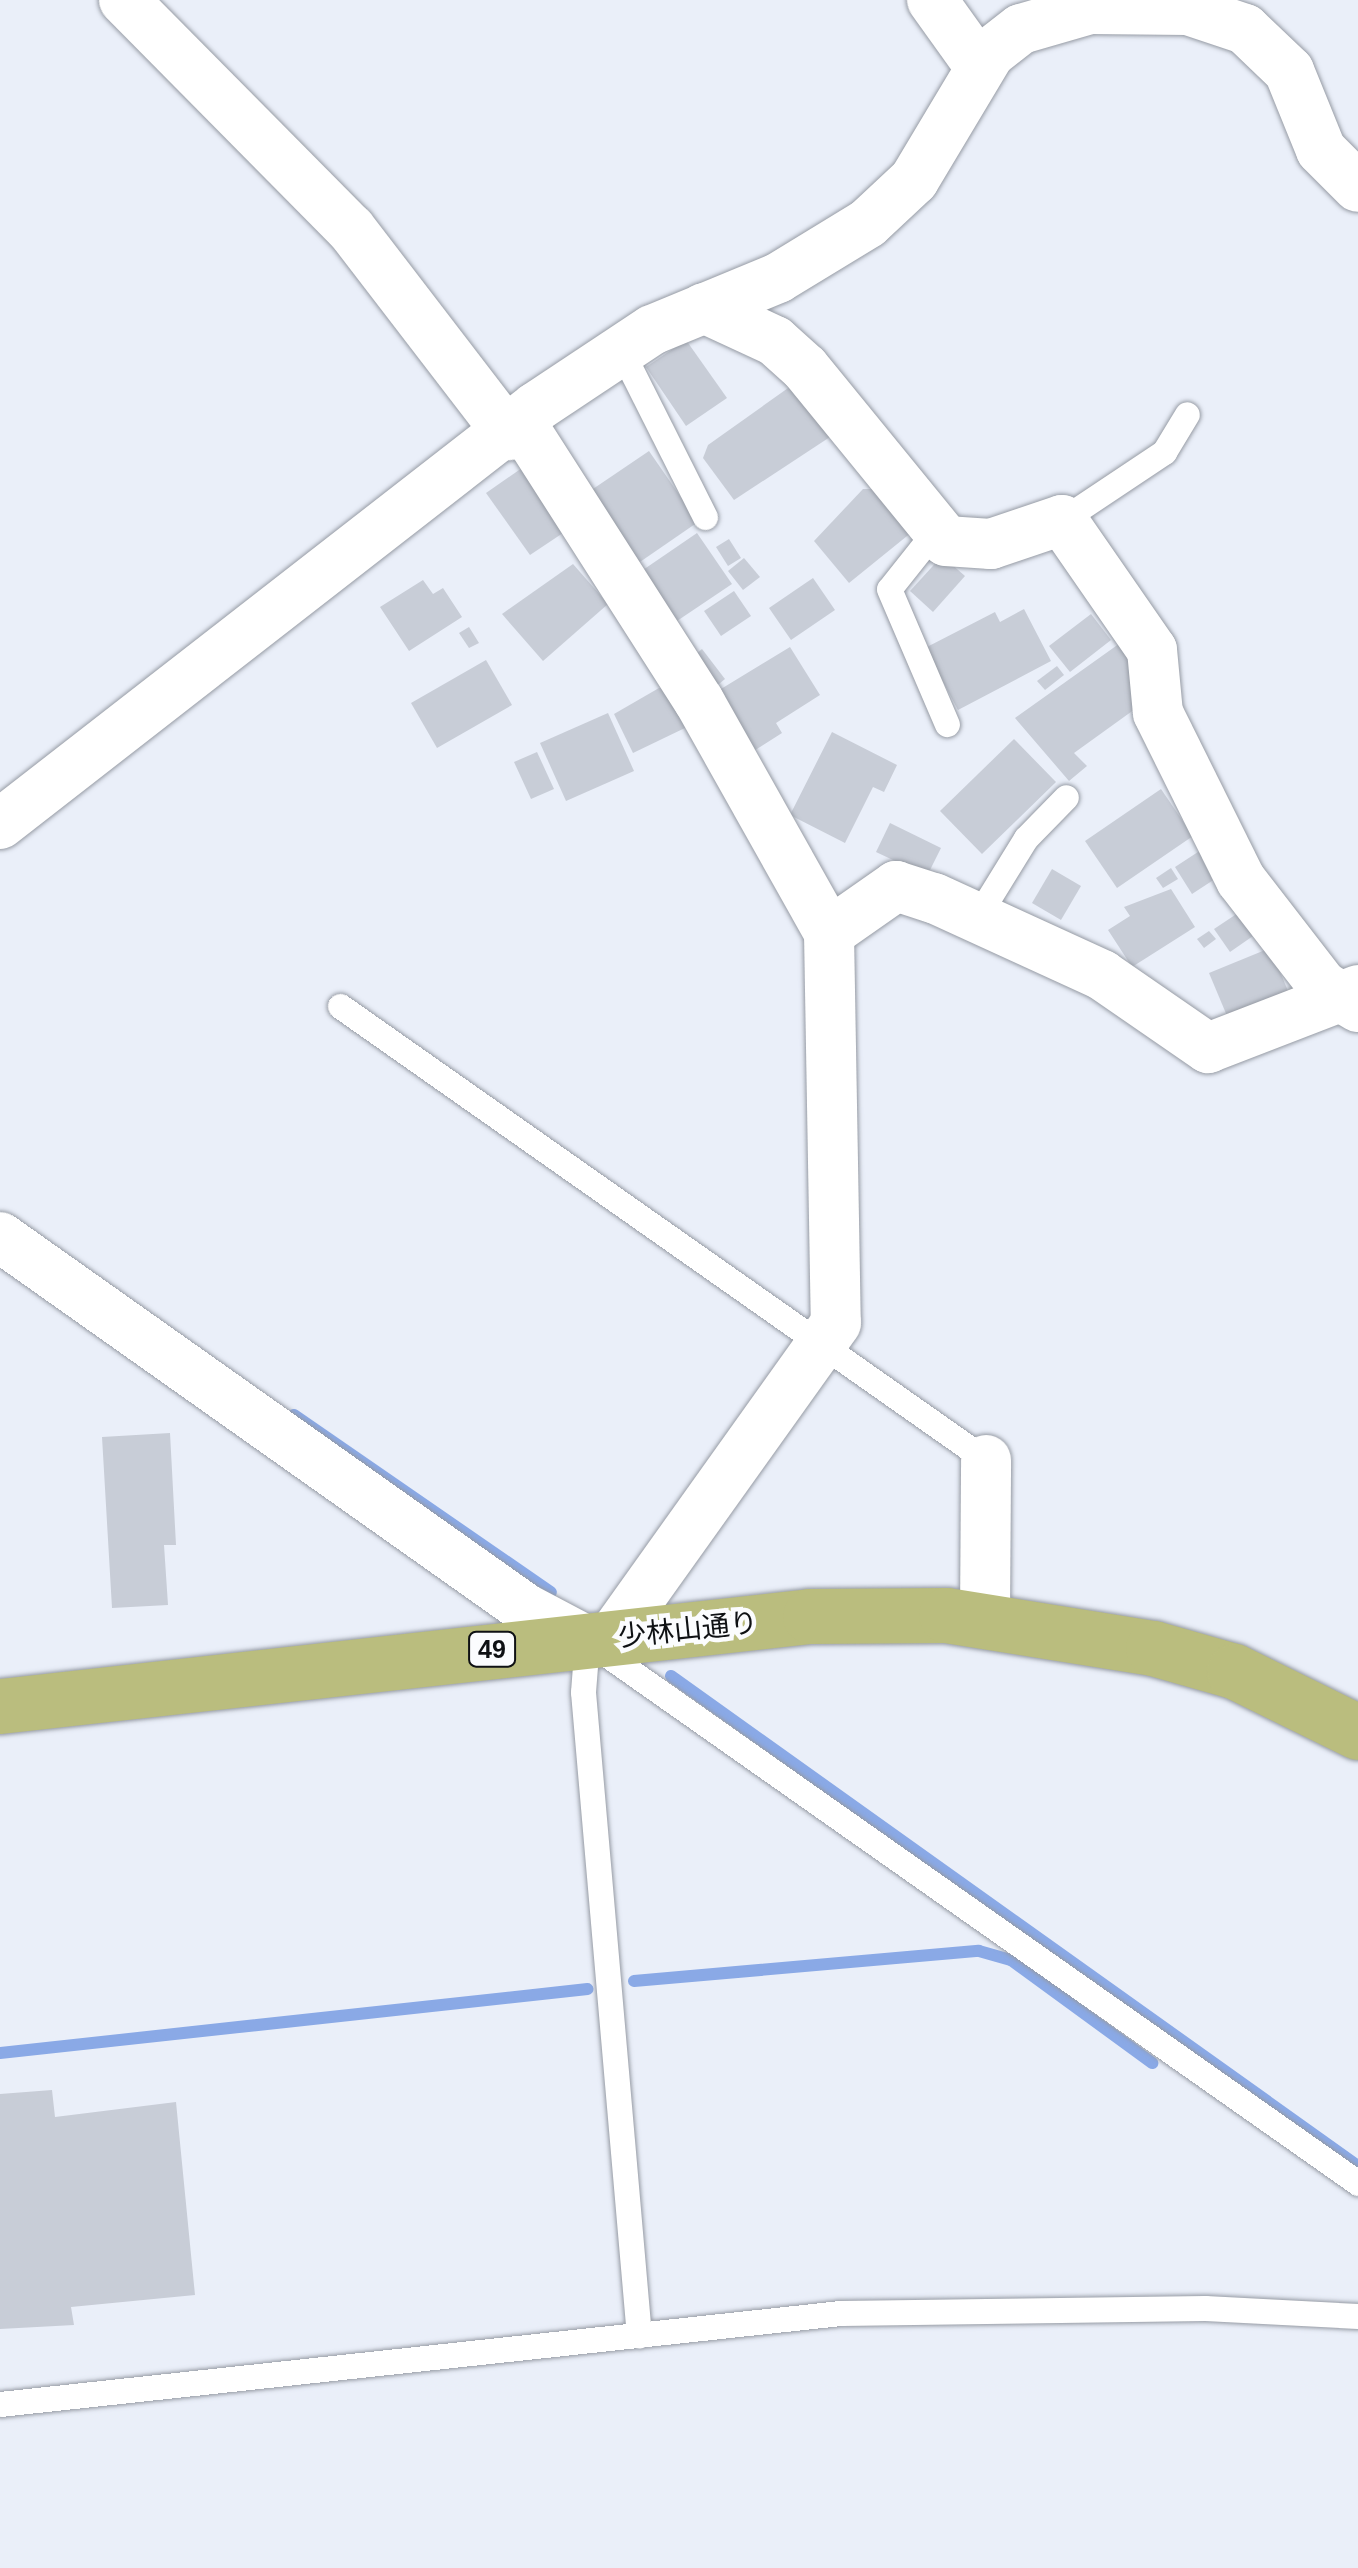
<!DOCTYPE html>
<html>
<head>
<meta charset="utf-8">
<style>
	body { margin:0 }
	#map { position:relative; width:1358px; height:2568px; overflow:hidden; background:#eaeff9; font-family:Arial,"Noto Sans JP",sans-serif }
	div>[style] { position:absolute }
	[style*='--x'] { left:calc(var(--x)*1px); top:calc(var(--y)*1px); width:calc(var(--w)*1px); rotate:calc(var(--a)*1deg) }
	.stream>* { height:12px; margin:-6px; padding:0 6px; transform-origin:6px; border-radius:6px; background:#8aa9e6 }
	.building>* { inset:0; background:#c8cdd7 }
	.roads { filter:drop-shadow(0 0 2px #969ba4) drop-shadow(0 0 2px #969ba4) }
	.lane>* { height:25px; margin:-12.5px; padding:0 12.5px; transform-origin:12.5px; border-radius:12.5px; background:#fff }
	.street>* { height:50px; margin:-25px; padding:0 25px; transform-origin:25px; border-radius:25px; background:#fff }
	.primary>* { height:55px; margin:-27.5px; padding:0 27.5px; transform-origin:27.5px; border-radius:27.5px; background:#babd7e }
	span { translate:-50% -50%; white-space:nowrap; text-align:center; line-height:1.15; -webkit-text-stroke:9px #fbfcfe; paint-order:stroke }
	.shield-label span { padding:2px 8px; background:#fbfcfe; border:2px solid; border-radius:8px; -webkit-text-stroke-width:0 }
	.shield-label { font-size:25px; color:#0f1114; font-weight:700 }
	.street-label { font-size:28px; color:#0f1114 }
</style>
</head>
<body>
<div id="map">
	<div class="stream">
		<div style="--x:294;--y:1415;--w:312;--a:34.6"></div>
		<div style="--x:671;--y:1676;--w:844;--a:35.5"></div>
		<div style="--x:634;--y:1981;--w:346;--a:-5"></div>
		<div style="--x:979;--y:1951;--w:33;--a:16"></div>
		<div style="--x:1011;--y:1960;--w:175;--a:36.1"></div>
		<div style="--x:0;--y:2053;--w:591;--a:-6.21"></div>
	</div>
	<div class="building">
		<div style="clip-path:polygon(686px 340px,727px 398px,686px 426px,646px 367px)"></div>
		<div style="clip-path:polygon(798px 381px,830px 437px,734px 500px,703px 458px,708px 445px)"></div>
		<div style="clip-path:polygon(649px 451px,698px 522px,637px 564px,587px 493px)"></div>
		<div style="clip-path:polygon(522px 468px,566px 531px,530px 555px,486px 493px)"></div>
		<div style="clip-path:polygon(863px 489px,876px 489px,912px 532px,849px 583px,814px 541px)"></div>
		<div style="clip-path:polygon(697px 533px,732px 584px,674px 623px,640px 572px)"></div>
		<div style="clip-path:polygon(729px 539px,741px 558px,728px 566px,716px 547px)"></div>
		<div style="clip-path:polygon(942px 556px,965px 576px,933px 612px,910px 591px)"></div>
		<div style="clip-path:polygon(744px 558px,760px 577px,743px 590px,728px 571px)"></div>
		<div style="clip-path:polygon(573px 564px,608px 604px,543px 661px,502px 614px)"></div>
		<div style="clip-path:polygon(813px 578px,835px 610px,791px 640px,769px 608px)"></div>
		<div style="clip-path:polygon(423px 580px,433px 594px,443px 588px,462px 617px,409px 651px,380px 607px)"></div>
		<div style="clip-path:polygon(734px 591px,751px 616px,721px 636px,704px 611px)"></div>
		<div style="clip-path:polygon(1024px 609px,1051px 661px,958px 710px,925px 648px,995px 612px,1000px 622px)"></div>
		<div style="clip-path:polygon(1091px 614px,1111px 640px,1070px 672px,1049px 646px)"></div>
		<div style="clip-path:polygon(469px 627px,479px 643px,469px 648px,459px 633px)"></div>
		<div style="clip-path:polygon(1123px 641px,1142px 704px,1074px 753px,1087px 766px,1069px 781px,1015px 718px)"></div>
		<div style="clip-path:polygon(790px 647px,820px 695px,776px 723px,782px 733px,752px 752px,716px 692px)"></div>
		<div style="clip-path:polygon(702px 649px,725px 679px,714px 688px,691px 658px)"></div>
		<div style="clip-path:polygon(486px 660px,512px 705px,437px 748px,411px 703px)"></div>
		<div style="clip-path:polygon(1057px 666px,1064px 675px,1045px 690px,1037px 681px)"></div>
		<div style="clip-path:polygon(659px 688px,669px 689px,687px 727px,633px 753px,614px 714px)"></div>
		<div style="clip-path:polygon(608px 713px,634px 771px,566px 801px,540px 743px)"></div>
		<div style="clip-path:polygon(832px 732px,897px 765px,884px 792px,873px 787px,845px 843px,790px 815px)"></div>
		<div style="clip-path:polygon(1014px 739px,1056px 782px,982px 854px,940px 811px)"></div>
		<div style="clip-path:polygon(537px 752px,554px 789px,531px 799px,514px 762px)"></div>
		<div style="clip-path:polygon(1161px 789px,1193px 836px,1117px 888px,1085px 841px)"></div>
		<div style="clip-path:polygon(890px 823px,941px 848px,927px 876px,876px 852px)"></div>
		<div style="clip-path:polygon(1201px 850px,1218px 877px,1192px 894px,1175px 867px)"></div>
		<div style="clip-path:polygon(1171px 868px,1178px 879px,1163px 888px,1156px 878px)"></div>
		<div style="clip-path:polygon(1052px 869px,1081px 886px,1061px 920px,1032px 903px)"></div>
		<div style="clip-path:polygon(1171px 889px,1195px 927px,1132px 967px,1108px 930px,1130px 916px,1124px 907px)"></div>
		<div style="clip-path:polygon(1238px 913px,1253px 936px,1230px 952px,1214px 929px)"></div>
		<div style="clip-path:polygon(1209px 931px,1216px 939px,1204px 948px,1197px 939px)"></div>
		<div style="clip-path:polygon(1270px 948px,1291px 998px,1230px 1023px,1209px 973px)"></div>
		<div style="clip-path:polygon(170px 1433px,176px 1545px,164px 1545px,168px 1605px,112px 1608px,102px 1437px)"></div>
		<div style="clip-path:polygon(52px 2090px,55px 2117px,176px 2102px,195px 2295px,71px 2307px,74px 2325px,0 2329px,0 2094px)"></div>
	</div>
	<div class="roads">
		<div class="lane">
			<div style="--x:621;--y:350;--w:187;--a:63.3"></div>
			<div style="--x:1062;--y:520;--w:123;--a:-33.7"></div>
			<div style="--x:1164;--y:452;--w:44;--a:-58.8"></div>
			<div style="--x:936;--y:530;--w:75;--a:128.5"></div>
			<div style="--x:889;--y:589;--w:147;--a:66.8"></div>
			<div style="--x:979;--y:914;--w:89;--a:-58.3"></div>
			<div style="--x:1026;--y:838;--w:57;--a:-45.7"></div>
			<div style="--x:340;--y:1006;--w:790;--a:35.1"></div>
			<div style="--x:587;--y:1641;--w:51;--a:94.5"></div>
			<div style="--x:583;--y:1692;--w:646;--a:85.03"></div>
			<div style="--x:596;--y:1647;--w:932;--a:35.12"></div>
			<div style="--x:0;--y:2404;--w:846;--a:-6.18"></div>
			<div style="--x:841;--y:2313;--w:364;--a:-0.8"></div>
			<div style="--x:1205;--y:2308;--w:153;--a:3"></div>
		</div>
		<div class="street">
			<div style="--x:124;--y:0;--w:322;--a:45.3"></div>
			<div style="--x:351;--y:229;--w:260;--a:52.5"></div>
			<div style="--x:932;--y:0;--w:82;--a:54.4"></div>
			<div style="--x:704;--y:308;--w:78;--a:24.9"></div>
			<div style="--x:775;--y:341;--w:40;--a:42"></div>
			<div style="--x:805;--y:368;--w:223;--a:50.8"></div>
			<div style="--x:946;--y:541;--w:45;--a:3.8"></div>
			<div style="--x:991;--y:544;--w:75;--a:-18.7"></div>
			<div style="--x:1062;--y:520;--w:158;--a:55.3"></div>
			<div style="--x:1152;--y:650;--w:63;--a:84.6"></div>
			<div style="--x:1158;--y:713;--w:186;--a:63.6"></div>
			<div style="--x:1241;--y:880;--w:134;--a:52.3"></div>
			<div style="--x:1323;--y:986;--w:41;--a:31"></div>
			<div style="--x:521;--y:423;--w:330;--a:57.4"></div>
			<div style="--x:699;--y:701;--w:266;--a:60.7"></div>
			<div style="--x:829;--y:933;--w:390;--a:89"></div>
			<div style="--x:836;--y:1323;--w:388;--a:125.5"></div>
			<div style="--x:0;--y:824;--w:679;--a:-37.88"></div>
			<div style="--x:536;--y:407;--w:139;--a:-33.6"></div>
			<div style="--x:652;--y:330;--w:136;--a:-22.4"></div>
			<div style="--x:778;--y:278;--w:105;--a:-31.4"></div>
			<div style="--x:868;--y:223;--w:63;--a:-43.1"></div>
			<div style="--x:914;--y:180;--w:148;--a:-59.1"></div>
			<div style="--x:990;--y:53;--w:39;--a:-38"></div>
			<div style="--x:1021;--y:29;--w:72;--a:-16.2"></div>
			<div style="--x:1090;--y:9;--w:98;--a:0.6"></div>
			<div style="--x:1188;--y:10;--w:60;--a:18.4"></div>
			<div style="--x:1245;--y:29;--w:61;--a:43.7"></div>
			<div style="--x:1289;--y:71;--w:85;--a:67.9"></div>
			<div style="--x:1321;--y:150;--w:52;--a:45"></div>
			<div style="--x:829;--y:933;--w:82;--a:-35"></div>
			<div style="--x:896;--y:886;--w:40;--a:18"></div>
			<div style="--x:934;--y:898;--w:185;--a:24.6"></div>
			<div style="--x:1102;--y:975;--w:129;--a:34.6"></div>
			<div style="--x:1208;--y:1048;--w:161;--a:-21.1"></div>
			<div style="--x:0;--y:1237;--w:644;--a:35.27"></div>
			<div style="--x:526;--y:1609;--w:69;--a:27.7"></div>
			<div style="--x:985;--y:1616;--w:156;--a:-89.6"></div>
		</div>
		<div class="primary">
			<div style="--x:0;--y:1706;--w:815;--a:-6.34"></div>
			<div style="--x:810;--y:1616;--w:136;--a:-0.4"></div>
			<div style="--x:946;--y:1615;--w:210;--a:9.1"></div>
			<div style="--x:1153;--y:1648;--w:84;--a:15.9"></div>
			<div style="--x:1234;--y:1671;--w:138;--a:26.2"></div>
		</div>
	</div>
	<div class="shield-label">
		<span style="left:492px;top:1649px">49</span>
	</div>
	<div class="street-label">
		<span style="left:688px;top:1630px;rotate:-6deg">少林山通り</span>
	</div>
</div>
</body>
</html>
